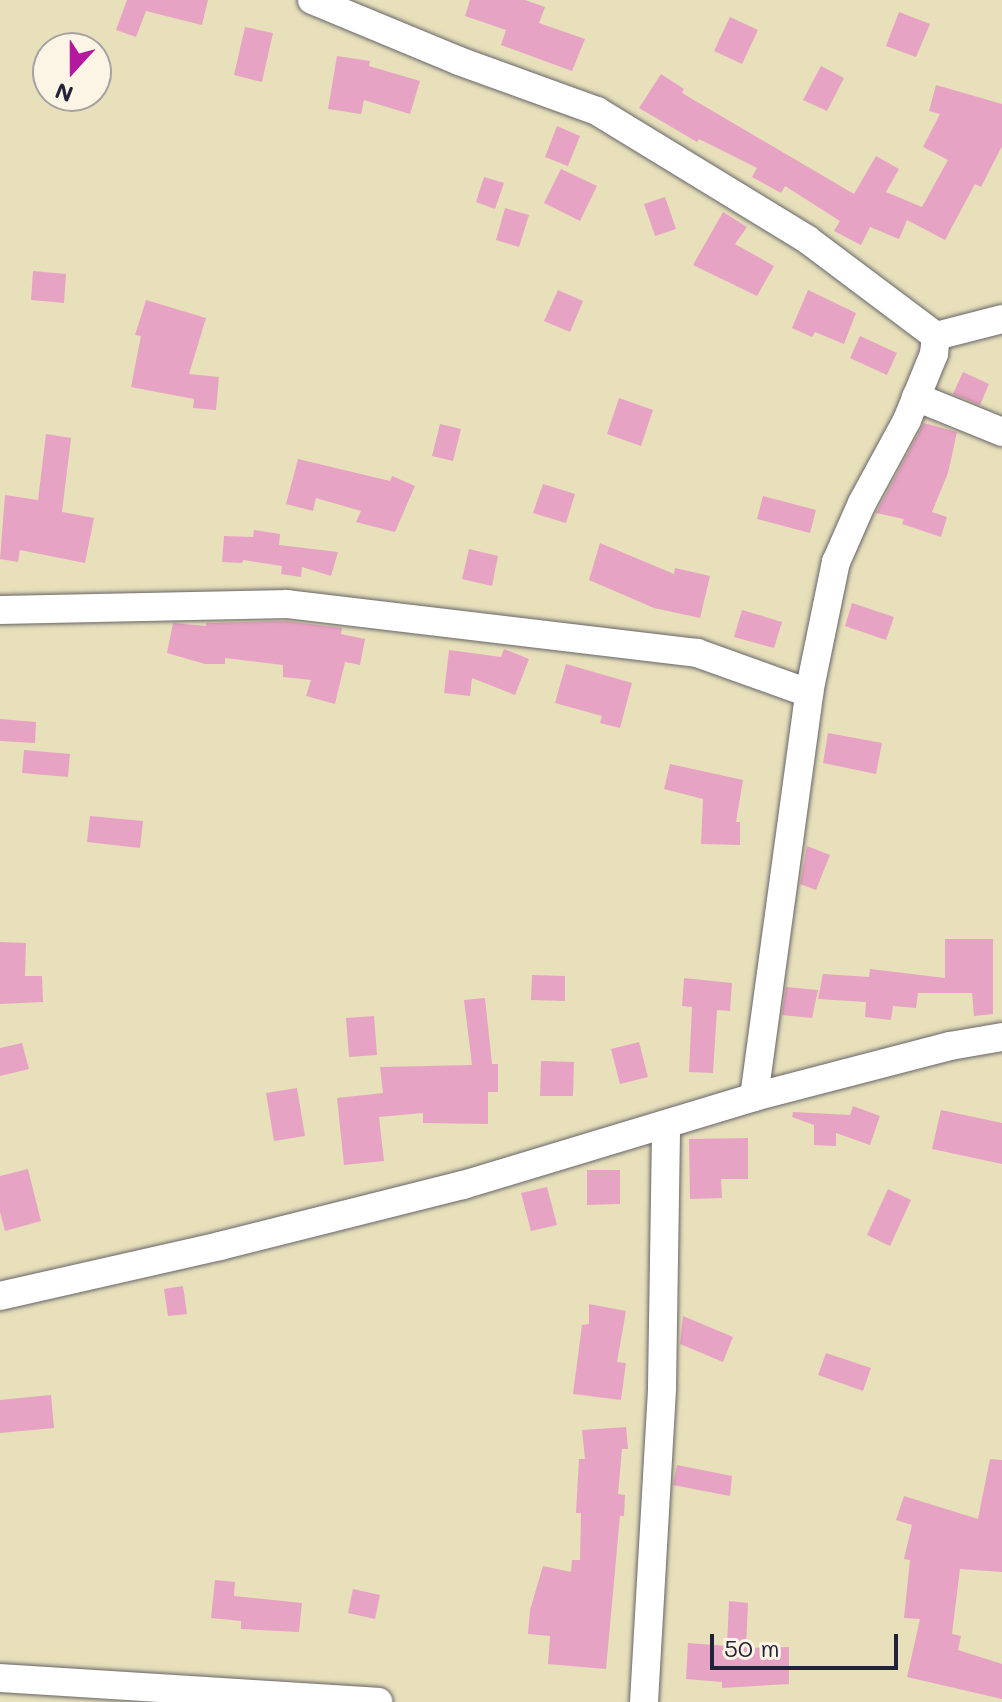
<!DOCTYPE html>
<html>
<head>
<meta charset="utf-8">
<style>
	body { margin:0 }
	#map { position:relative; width:1002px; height:1702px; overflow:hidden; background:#e7e0bb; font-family:Mali,sans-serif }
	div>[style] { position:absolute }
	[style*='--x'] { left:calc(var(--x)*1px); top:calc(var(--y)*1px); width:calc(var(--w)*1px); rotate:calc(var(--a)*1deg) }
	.building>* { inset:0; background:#e7a3c3 }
	.roads { filter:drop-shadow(0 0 2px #676468) drop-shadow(0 0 2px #676468) }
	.street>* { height:28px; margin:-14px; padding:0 14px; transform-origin:14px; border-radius:14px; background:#fff }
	span { translate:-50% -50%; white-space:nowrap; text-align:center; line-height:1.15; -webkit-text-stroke:7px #fcf5e5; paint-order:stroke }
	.north { position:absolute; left:32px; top:32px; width:80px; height:80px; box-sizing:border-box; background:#fcf5e5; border:2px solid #a5a1a1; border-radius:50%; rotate:201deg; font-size:22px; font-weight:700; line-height:32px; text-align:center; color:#22223b }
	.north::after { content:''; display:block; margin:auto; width:28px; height:36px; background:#b5179e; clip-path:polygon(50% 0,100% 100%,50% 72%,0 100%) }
	.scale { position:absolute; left:710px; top:1634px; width:188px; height:36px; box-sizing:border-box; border:4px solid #22223b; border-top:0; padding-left:10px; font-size:24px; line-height:28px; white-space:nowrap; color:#22223b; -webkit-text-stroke:6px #fcf5e5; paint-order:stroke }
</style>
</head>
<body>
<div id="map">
	<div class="building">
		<div style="clip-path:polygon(127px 0,208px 0,202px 25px,146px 11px,136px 37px,116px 30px)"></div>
		<div style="clip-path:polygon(470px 0,525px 0,545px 7px,539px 23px,585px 39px,572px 71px,501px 45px,506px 30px,465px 16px)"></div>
		<div style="clip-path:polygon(899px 12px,930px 24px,916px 57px,886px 46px)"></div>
		<div style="clip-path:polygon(730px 17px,758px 30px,742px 64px,714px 51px)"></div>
		<div style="clip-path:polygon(245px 27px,273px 33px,262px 82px,234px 75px)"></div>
		<div style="clip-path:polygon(337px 56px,370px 61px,369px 66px,420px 81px,410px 114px,364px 100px,361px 114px,328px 109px)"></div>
		<div style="clip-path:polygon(821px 66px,844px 78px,827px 111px,803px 100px)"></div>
		<div style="clip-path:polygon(661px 74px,684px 89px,682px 93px,854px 194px,876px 156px,899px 169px,886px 192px,922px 207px,948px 160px,923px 147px,940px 114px,929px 111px,936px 85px,1002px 104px,1002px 146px,981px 187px,975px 184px,945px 240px,907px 220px,899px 239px,870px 227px,861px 245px,834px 231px,840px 221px,785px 186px,781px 193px,752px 177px,757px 168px,699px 139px,697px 142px,639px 108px)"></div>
		<div style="clip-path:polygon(557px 126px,580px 136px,568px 166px,545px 157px)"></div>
		<div style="clip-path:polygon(561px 169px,597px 186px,580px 221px,544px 203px)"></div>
		<div style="clip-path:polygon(484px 177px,504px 183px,495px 209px,476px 202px)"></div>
		<div style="clip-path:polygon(665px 197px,676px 229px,655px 236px,644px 204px)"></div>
		<div style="clip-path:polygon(505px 208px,529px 215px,519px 247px,496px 240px)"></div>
		<div style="clip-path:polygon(723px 212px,747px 227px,735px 244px,774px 266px,757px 296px,693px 265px)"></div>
		<div style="clip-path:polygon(33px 271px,66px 274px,64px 303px,31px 300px)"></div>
		<div style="clip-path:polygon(558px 290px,583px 301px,570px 332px,544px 321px)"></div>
		<div style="clip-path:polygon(808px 290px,856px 313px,844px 344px,815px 332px,812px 337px,792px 328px)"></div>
		<div style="clip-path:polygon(146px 300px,206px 318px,189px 374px,219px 377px,216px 410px,193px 408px,194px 399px,131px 387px,141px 336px,135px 335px)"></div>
		<div style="clip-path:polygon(860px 336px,897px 353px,887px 375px,850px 358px)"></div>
		<div style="clip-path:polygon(963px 372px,989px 384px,980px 405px,953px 394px)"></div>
		<div style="clip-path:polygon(619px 398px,653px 410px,641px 446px,607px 434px)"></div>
		<div style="clip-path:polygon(924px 423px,957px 432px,948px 473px,932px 512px,947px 517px,941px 537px,902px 524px,904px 519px,876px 513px)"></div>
		<div style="clip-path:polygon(440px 424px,461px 429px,453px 461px,432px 456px)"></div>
		<div style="clip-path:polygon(46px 434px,71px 438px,62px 512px,94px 518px,85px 563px,20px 550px,18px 562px,0 559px,5px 495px,38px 500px)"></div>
		<div style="clip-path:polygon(298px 459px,390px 481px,392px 476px,415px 486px,395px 532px,356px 522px,361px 511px,316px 498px,313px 511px,286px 504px)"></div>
		<div style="clip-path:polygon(543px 484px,575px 494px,566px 523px,533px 513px)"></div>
		<div style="clip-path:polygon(763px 496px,816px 510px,810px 533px,757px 519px)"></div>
		<div style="clip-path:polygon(254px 530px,280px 534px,279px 545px,338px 552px,331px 576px,302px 567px,301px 577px,281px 574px,282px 566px,243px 560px,242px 563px,222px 562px,224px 536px,253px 537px)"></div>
		<div style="clip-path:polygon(600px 543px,674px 574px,675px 568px,710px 576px,700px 618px,654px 608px,589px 580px)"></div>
		<div style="clip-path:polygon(469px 549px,498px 556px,492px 586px,462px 579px)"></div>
		<div style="clip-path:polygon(852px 603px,894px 617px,886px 640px,845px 626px)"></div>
		<div style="clip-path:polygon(742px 610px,782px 622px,774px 648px,734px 637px)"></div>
		<div style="clip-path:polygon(286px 621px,342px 628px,341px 634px,365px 639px,360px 665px,345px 662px,335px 704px,306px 696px,311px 680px,283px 677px,283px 665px,225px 658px,225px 664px,205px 664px,167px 653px,173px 623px,206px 626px,206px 623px)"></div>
		<div style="clip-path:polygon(504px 649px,529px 659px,515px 695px,472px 678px,470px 696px,444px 693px,449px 650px,501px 657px)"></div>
		<div style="clip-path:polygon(566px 664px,632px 683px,620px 728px,600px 723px,602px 716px,555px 703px)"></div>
		<div style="clip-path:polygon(0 719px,36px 722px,35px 743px,0 741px)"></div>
		<div style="clip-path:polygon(828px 733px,882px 743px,876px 774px,823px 763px)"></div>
		<div style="clip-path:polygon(24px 750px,70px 754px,68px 777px,22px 773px)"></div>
		<div style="clip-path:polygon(670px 764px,743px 780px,736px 822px,740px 822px,740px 845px,701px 844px,703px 799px,664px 789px)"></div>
		<div style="clip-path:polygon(90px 816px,143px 821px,140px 848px,87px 842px)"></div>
		<div style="clip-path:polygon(807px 846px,830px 855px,816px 890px,800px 884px)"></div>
		<div style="clip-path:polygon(945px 939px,993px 939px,993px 1014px,974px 1016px,972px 993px,918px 993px,916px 1008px,893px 1006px,891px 1020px,865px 1017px,866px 1002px,818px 999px,823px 974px,869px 977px,870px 969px,945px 978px)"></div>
		<div style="clip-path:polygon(0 942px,26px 943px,25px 976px,42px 976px,43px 1002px,0 1004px)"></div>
		<div style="clip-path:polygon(532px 975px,565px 976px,565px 1001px,531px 1000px)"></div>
		<div style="clip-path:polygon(684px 978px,732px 983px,730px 1011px,717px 1010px,713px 1073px,689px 1072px,692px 1007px,682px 1006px)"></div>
		<div style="clip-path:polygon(786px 987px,818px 990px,812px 1018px,782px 1015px)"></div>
		<div style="clip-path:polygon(485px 998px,492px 1064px,498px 1064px,498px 1092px,488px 1092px,488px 1124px,423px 1123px,423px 1113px,379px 1117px,384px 1161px,344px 1165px,337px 1098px,383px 1093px,380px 1067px,472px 1065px,464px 1000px)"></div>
		<div style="clip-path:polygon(374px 1016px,377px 1055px,349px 1057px,346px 1018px)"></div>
		<div style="clip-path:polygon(639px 1042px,648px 1077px,620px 1084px,611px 1049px)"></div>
		<div style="clip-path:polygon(22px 1043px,29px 1069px,0 1076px,0 1048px)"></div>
		<div style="clip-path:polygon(541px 1061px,574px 1062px,573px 1096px,540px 1096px)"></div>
		<div style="clip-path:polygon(297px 1088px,305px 1136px,274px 1141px,266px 1093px)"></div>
		<div style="clip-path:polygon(853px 1106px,880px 1116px,870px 1145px,836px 1133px,836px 1146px,814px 1145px,814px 1125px,792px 1117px,793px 1112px,850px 1115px)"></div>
		<div style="clip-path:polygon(941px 1110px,1002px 1123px,1002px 1164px,932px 1149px)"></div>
		<div style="clip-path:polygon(748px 1138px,748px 1179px,721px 1179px,722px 1198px,690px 1199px,689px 1139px)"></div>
		<div style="clip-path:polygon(28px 1169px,41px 1221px,5px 1231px,0 1212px,0 1176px)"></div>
		<div style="clip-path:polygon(587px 1170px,620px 1170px,620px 1204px,587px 1205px)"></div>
		<div style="clip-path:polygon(547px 1187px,557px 1225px,531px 1231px,521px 1193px)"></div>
		<div style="clip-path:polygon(888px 1189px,911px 1200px,890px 1246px,867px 1235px)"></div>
		<div style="clip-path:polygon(183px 1286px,187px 1314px,168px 1316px,164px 1289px)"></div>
		<div style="clip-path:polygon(589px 1304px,626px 1311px,617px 1362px,626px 1363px,621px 1400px,573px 1394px,582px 1325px,589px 1324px)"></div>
		<div style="clip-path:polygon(683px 1316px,733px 1337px,723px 1362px,680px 1344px)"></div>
		<div style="clip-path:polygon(826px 1353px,871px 1368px,863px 1391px,818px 1375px)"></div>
		<div style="clip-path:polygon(51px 1395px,54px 1428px,0 1433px,0 1400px)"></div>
		<div style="clip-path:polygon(626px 1427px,628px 1449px,622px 1449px,618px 1494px,625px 1495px,624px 1516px,620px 1516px,606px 1669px,548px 1664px,550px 1636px,528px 1634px,530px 1610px,543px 1566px,571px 1572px,572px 1560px,580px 1560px,581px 1513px,576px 1513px,579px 1459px,585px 1459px,582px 1430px)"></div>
		<div style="clip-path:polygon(990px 1459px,1002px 1460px,1002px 1572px,960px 1569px,952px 1634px,961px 1636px,958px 1650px,1002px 1664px,1002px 1699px,907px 1677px,920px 1619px,904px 1618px,910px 1560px,904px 1559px,912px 1525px,896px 1520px,904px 1496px,978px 1519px)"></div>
		<div style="clip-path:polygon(677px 1465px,732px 1476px,730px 1496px,673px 1485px)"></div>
		<div style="clip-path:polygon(215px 1580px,235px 1582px,234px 1596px,302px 1603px,299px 1632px,241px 1629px,241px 1621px,211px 1618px)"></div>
		<div style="clip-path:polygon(353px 1589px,380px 1595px,375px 1619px,348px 1613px)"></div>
		<div style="clip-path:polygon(729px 1601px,748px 1603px,746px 1648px,789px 1647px,789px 1684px,722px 1688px,722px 1682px,686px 1679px,688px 1643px,727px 1646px)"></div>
	</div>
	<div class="roads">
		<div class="street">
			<div style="--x:312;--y:0;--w:159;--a:22.5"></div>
			<div style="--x:459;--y:61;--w:147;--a:19.9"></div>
			<div style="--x:597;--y:111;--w:247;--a:31.4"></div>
			<div style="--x:808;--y:240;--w:160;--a:36.9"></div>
			<div style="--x:916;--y:397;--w:93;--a:22.1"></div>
			<div style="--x:0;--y:610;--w:287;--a:-1.2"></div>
			<div style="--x:287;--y:604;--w:413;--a:6.8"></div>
			<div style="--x:697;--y:653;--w:119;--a:19.7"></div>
			<div style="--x:754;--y:1097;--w:408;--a:-82.2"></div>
			<div style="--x:809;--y:693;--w:134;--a:-78.4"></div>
			<div style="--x:836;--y:562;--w:64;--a:-66.2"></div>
			<div style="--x:862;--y:503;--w:94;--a:-61.5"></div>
			<div style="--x:907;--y:420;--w:71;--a:-67.8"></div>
			<div style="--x:934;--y:354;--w:18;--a:-84"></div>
			<div style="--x:936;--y:336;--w:68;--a:-14.4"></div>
			<div style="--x:0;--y:1296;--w:226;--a:-12.8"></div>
			<div style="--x:220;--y:1246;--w:251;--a:-14.1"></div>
			<div style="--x:463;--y:1185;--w:304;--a:-16.8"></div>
			<div style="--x:754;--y:1097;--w:203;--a:-14.6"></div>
			<div style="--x:950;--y:1046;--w:53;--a:-9.8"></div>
			<div style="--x:0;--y:1678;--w:379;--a:3.6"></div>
			<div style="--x:644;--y:1702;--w:316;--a:-86.7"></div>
			<div style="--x:662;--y:1387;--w:262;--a:-89.1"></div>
		</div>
	</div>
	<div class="north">N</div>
	<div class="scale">50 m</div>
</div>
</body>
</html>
